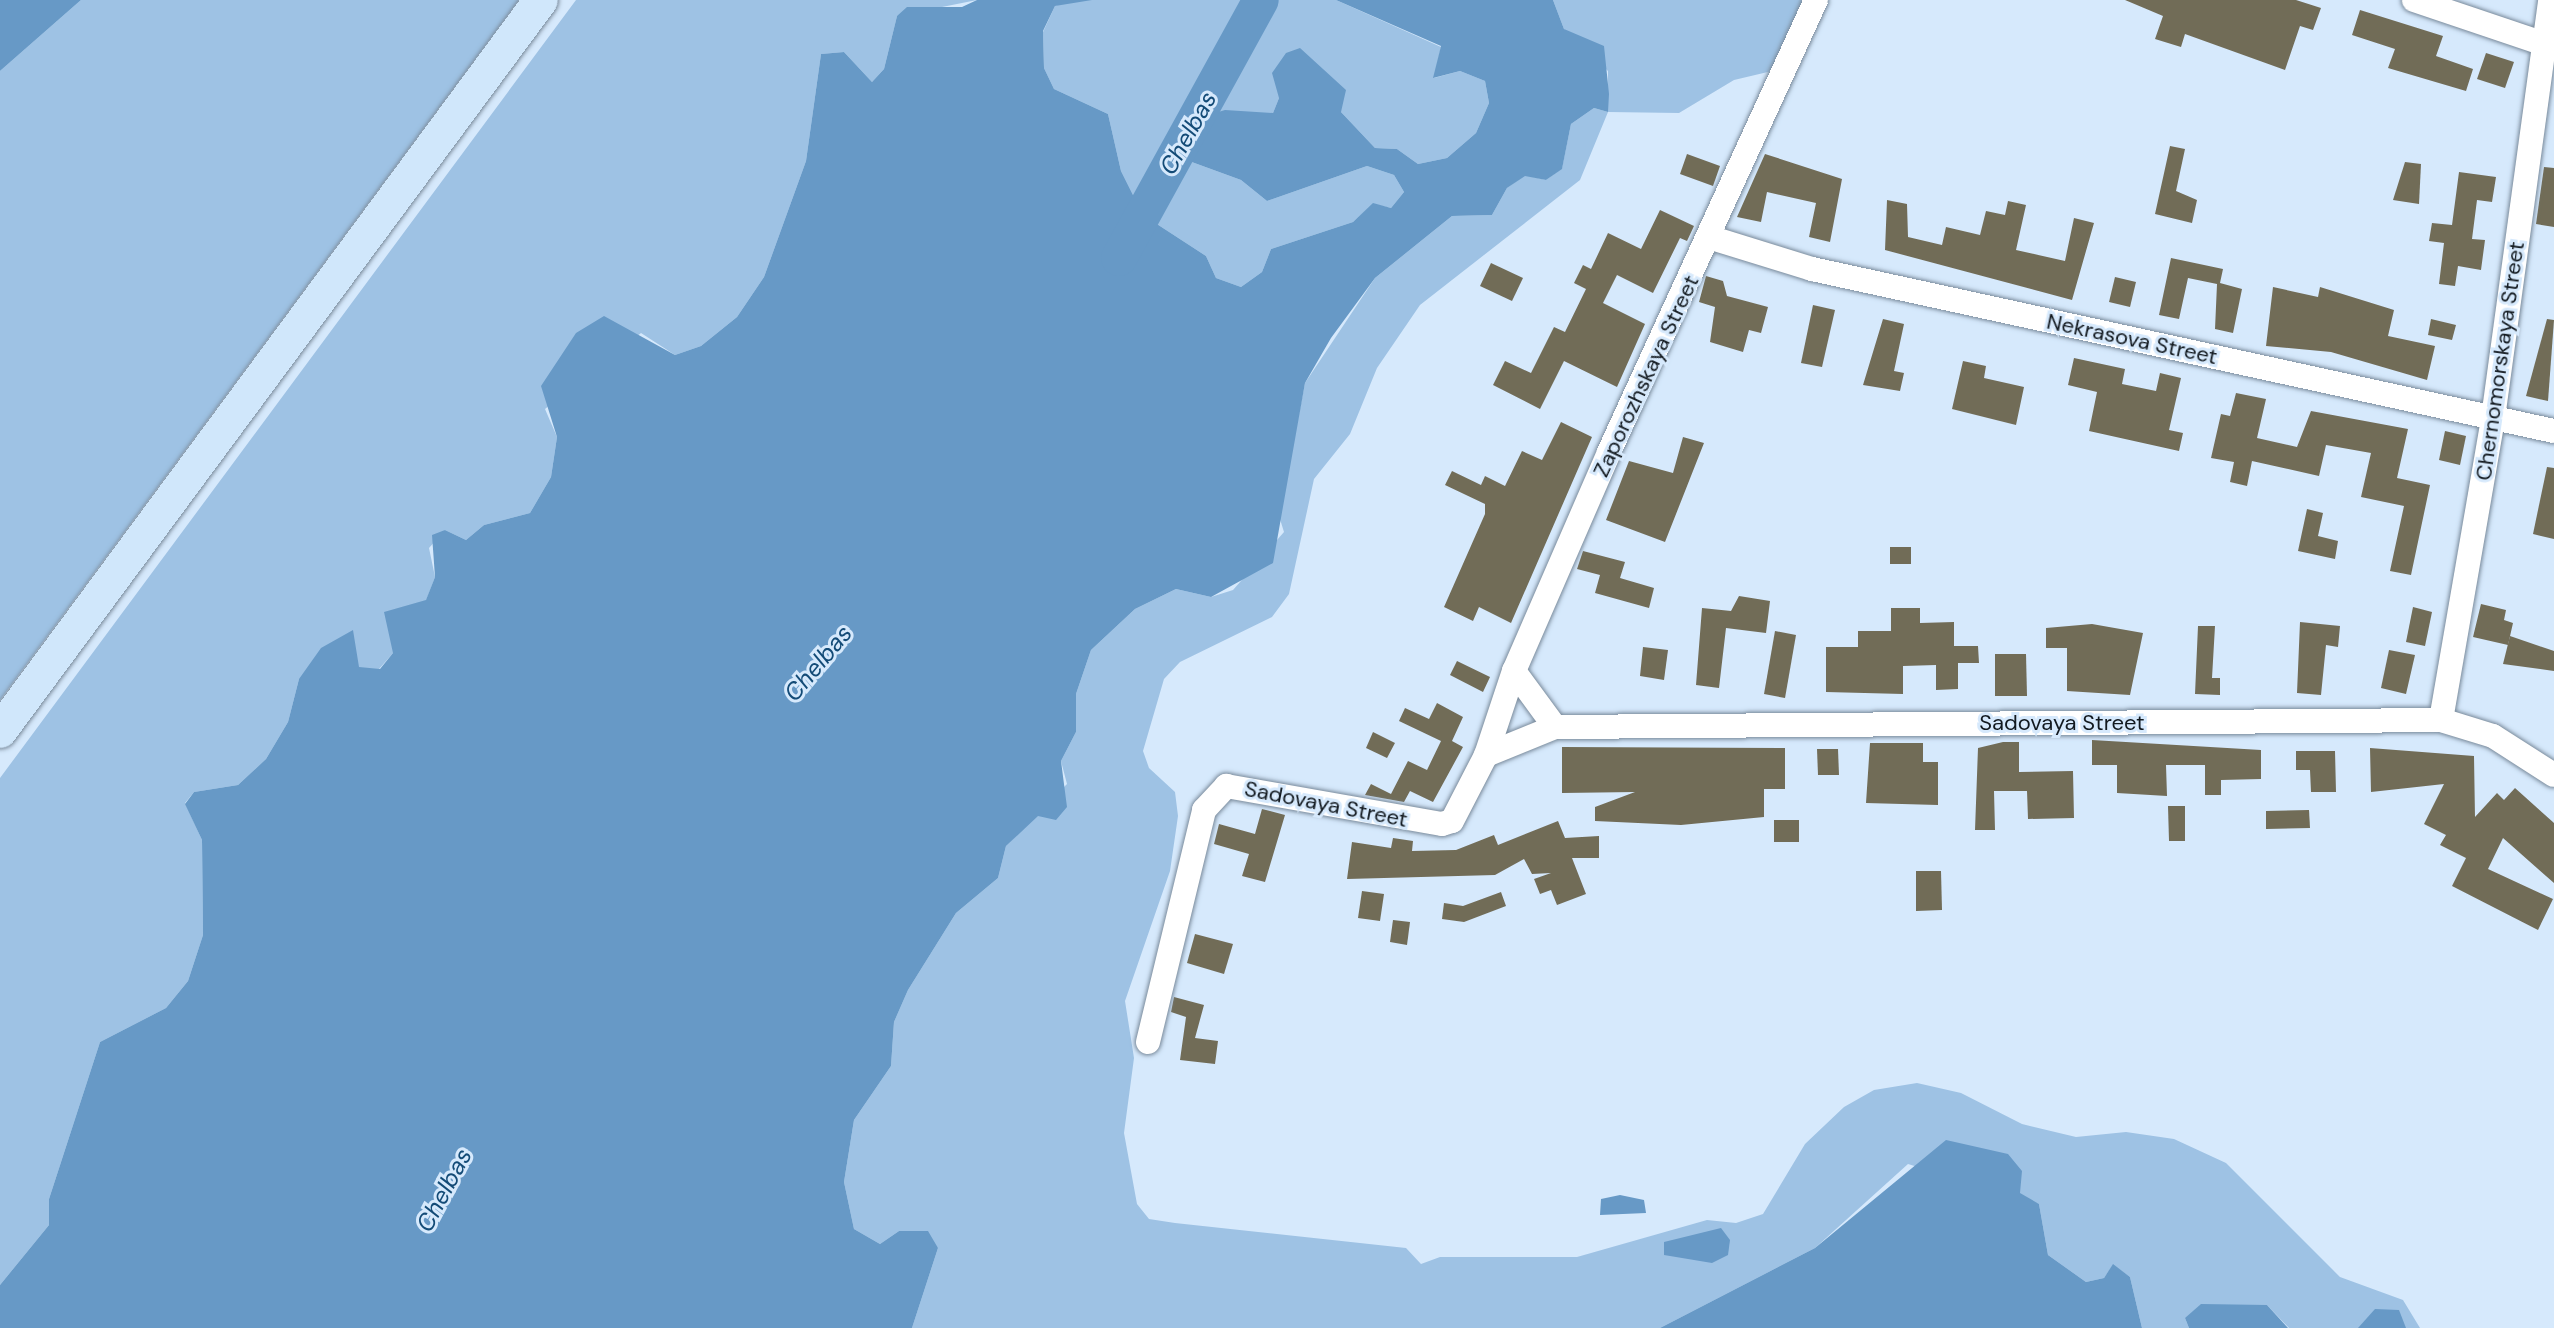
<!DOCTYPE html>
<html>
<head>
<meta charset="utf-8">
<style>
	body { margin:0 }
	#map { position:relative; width:2554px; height:1328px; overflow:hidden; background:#d6e9fc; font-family:"DM Sans",sans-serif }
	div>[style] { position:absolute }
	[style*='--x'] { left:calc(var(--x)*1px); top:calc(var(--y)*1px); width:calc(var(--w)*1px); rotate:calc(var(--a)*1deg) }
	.green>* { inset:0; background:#9ec2e4 }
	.water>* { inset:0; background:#6799c6 }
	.river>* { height:36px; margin:-18px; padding:0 18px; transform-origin:18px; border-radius:18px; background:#6799c6 }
	.building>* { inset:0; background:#716c57 }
	.roads { filter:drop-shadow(0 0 2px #798a9b) drop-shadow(0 0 2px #798a9b) }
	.street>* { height:24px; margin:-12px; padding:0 12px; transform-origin:12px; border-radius:12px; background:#fff }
	.secondary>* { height:34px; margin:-17px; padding:0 17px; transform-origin:17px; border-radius:17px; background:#d0e7fb }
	span { translate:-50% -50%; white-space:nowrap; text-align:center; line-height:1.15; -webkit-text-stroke:6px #d6e9fc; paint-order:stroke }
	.street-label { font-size:22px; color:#12191f }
	.water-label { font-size:24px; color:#134b77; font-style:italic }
</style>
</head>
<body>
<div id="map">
	<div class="green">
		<div style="clip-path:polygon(81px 0,519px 0,0 700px,0 71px)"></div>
		<div style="clip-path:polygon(576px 0,977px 0,897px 16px,884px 69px,872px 82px,844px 52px,821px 54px,806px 161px,764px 277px,737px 317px,701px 346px,675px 355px,641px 333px,545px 409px,557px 437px,551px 477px,530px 513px,484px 525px,466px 540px,445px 530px,429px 548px,435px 577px,426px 601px,404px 611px,393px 653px,379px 669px,299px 679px,288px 722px,266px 759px,238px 785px,194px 792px,185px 803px,202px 840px,203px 935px,188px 981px,166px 1008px,100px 1042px,49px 1199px,49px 1225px,0 1285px,0 778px)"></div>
		<div style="clip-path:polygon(1072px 0,1336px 0,1441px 47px,1434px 78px,1460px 71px,1485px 81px,1489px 103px,1476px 133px,1447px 158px,1418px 164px,1397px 149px,1375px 148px,1341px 112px,1279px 98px,1273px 113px,1258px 117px,1200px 114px,1178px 157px,1241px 180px,1267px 201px,1367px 166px,1394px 175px,1404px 192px,1391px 208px,1373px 204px,1353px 222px,1271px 249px,1262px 272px,1241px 287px,1216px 278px,1206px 256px,1143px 215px,1121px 171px,1108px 114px,1054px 89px,1044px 68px,1043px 32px,1055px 6px)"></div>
		<div style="clip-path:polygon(1553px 0,1803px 0,1772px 71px,1734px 80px,1679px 113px,1608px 112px,1580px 180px,1420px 305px,1377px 368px,1350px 434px,1314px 479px,1289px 594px,1272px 617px,1180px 662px,1164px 679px,1143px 751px,1149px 768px,1175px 792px,1178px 816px,1170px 871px,1125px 1001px,1134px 1058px,1124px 1133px,1137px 1204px,1149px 1219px,1175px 1223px,1406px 1248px,1421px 1264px,1440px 1257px,1577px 1257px,1707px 1220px,1736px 1223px,1763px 1214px,1805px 1144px,1844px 1107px,1874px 1090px,1917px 1083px,1961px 1093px,2022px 1124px,2076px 1137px,2126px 1132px,2174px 1139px,2226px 1163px,2340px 1277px,2403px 1300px,2420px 1328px,2289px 1328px,2267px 1305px,2185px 1318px,2189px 1328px,2142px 1328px,2130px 1277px,2113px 1265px,2104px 1278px,2086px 1282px,2048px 1255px,2039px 1204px,1908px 1164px,1815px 1248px,1660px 1328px,912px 1328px,938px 1248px,899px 1231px,880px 1244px,854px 1229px,844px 1182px,854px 1120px,891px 1066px,894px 1022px,908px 990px,956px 913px,998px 878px,1006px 846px,1067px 784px,1061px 761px,1076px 732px,1076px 694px,1091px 650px,1135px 609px,1176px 589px,1211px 597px,1233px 590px,1284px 532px,1279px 516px,1305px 383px,1375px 278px,1452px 216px,1492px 215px,1507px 188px,1525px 175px,1546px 180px,1562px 168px,1571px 124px,1594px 108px,1608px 112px,1608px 71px,1564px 29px)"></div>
	</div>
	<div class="water">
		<div style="clip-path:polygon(0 0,81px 0,0 71px)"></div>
		<div style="clip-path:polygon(977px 0,1092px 0,1055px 6px,1043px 31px,1044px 68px,1054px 89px,1108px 114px,1121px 171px,1143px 215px,1206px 256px,1216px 278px,1241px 287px,1262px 272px,1271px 249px,1353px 222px,1373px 203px,1391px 208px,1404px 192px,1394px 175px,1367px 166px,1267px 201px,1241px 180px,1178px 157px,1168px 142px,1182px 123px,1225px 110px,1273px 113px,1279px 98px,1272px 73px,1286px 53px,1300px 48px,1346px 90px,1341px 112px,1375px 148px,1397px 149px,1418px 164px,1447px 158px,1476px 133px,1489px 103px,1485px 81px,1460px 71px,1433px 78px,1441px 46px,1336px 0,1553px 0,1564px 29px,1604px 46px,1609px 94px,1608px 112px,1594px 108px,1571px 124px,1562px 169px,1546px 180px,1525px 176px,1507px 188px,1492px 215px,1452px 216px,1375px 278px,1331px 338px,1305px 383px,1273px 563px,1211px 597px,1176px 589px,1135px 609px,1091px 650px,1076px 694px,1076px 732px,1061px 761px,1067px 807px,1056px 820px,1038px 816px,1006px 846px,998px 878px,956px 913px,908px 990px,894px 1022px,891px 1066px,854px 1120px,844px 1182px,854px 1229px,880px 1244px,899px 1231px,928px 1231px,938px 1248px,912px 1328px,0 1328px,0 1285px,49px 1225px,49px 1199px,100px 1042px,166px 1008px,188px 981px,203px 935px,202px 840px,185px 804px,194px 792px,238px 785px,266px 759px,288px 722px,299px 679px,321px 648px,353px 630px,359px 667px,380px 669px,393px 653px,384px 612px,426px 600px,435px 577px,432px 535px,445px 530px,466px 540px,484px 525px,530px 513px,551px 477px,557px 437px,541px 386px,576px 333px,604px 316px,675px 355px,701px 346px,737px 317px,764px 277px,806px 161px,821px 54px,844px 52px,872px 82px,884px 69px,897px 16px,907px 7px,962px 7px)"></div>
		<div style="clip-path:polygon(1946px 1140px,2008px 1154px,2022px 1171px,2020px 1193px,2039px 1204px,2048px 1255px,2086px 1282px,2104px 1278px,2113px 1264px,2130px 1277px,2142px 1328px,1660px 1328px,1815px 1248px)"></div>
		<div style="clip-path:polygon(1620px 1195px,1644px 1200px,1646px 1213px,1600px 1215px,1601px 1199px)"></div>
		<div style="clip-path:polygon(1721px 1228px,1730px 1240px,1728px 1255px,1712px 1263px,1664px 1255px,1664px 1242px)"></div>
		<div style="clip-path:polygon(2201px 1304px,2267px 1305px,2288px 1328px,2189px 1328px,2185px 1318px)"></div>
		<div style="clip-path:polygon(2375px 1309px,2399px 1310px,2406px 1328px,2358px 1328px)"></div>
	</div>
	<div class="river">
		<div style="--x:1119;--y:258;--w:294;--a:-61.2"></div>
	</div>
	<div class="building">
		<div style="clip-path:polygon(2125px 0,2296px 0,2321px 8px,2313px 30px,2300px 26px,2285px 70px,2185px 34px,2181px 47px,2155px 39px,2163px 16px)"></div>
		<div style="clip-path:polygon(2360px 10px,2443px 36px,2436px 56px,2473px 69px,2466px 91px,2388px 68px,2395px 49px,2352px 35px)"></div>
		<div style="clip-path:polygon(2486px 53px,2514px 62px,2505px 88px,2477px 79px)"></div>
		<div style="clip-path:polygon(2170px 146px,2185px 149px,2176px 191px,2197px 200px,2192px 223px,2155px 214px)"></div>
		<div style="clip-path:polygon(1687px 154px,1720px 166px,1713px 186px,1680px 174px)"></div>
		<div style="clip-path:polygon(1765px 154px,1842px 179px,1830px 242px,1809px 237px,1816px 203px,1767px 192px,1761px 222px,1737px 217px)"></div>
		<div style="clip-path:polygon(2405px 162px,2421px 164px,2419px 204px,2393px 200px)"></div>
		<div style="clip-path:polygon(2544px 167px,2554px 168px,2554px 227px,2536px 224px)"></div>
		<div style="clip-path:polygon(2459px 172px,2496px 177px,2492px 202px,2477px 200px,2472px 239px,2485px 240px,2481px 270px,2458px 266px,2455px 286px,2439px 284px,2444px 243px,2429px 241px,2432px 223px,2452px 225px)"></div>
		<div style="clip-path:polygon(1887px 200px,1907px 204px,1908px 237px,1942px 245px,1946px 227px,1980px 235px,1986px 211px,2005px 215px,2008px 201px,2026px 205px,2016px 250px,2065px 261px,2074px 218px,2094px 223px,2072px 300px,1885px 250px)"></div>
		<div style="clip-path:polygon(1660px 210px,1694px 226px,1687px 241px,1680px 238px,1653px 293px,1617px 275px,1603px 303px,1645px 324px,1617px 387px,1564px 361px,1540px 409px,1493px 385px,1505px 361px,1531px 373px,1554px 327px,1565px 332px,1586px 289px,1574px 283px,1583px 265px,1591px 269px,1608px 233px,1641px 249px)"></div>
		<div style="clip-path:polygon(2171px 258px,2223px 269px,2220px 283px,2242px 289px,2233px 333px,2215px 329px,2217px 284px,2188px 278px,2179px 319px,2159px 315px)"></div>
		<div style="clip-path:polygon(1491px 263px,1523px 278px,1512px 301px,1480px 286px)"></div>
		<div style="clip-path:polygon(1706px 276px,1723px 281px,1727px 296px,1768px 307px,1761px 333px,1749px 330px,1743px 352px,1710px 342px,1715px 307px,1699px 302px)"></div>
		<div style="clip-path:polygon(2115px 277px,2136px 282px,2130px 307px,2109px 302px)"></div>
		<div style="clip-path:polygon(2273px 287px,2318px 297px,2320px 287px,2394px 310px,2388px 336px,2435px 346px,2427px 380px,2331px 352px,2266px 346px)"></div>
		<div style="clip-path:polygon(1813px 305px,1835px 310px,1822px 367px,1801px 363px)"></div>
		<div style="clip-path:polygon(1883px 319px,1904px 324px,1894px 371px,1904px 373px,1900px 391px,1863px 385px)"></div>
		<div style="clip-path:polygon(2431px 319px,2456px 325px,2452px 340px,2428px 335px)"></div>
		<div style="clip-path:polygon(2547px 319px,2554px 320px,2548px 401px,2526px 396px)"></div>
		<div style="clip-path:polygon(2074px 358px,2125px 369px,2122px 384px,2156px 391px,2160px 373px,2181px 378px,2169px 430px,2183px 433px,2179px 451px,2089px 431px,2097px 392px,2068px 385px)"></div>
		<div style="clip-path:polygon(1963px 361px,1986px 366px,1984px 378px,2024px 387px,2016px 425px,1952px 409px)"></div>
		<div style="clip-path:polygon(2236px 393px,2266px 399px,2257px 438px,2297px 447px,2311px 411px,2408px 429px,2397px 478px,2430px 485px,2411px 575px,2390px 571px,2404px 506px,2361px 497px,2371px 453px,2326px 445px,2319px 476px,2252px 461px,2247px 486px,2230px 482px,2234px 462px,2211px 458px,2221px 414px,2230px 416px)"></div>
		<div style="clip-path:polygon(1561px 422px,1592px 437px,1511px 623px,1479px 607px,1473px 621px,1444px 607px,1485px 514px,1485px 504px,1445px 485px,1452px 471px,1481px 485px,1485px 476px,1505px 486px,1522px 451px,1542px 460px)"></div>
		<div style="clip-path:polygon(2445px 431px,2466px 436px,2460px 465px,2439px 460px)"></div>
		<div style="clip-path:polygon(1683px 437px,1704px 443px,1665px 542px,1606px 520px,1629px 461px,1673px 473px)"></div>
		<div style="clip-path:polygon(2547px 467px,2554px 468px,2554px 539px,2533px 534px)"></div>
		<div style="clip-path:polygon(2307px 509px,2323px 513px,2318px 536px,2338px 541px,2335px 559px,2298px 551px)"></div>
		<div style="clip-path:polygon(1890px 547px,1911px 547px,1911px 564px,1890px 564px)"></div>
		<div style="clip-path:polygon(1583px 551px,1625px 562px,1620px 578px,1654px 588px,1649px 608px,1595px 593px,1600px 575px,1577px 569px)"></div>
		<div style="clip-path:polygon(1739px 596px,1770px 601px,1766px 633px,1726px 628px,1719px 688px,1696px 685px,1702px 608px,1731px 611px)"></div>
		<div style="clip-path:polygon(2481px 604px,2506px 610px,2504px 620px,2513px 623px,2508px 645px,2473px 637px)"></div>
		<div style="clip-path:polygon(2413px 607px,2432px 612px,2425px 646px,2406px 642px)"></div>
		<div style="clip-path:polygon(1891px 608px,1920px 608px,1920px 623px,1954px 622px,1954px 646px,1978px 646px,1979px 663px,1958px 663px,1958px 689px,1936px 690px,1936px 665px,1903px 666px,1903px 694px,1826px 692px,1826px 647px,1858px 647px,1858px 631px,1891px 631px)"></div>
		<div style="clip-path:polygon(2300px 622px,2340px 626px,2338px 647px,2326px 645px,2321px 695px,2297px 693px)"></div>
		<div style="clip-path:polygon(2092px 624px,2143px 633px,2130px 695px,2067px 691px,2067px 648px,2046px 648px,2046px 628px)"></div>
		<div style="clip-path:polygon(2198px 626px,2215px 626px,2212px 678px,2220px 678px,2220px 695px,2195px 694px)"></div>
		<div style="clip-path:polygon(1775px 631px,1796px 635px,1785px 698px,1764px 694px)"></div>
		<div style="clip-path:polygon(2510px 636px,2554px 651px,2554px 671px,2503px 664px)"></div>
		<div style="clip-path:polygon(1643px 647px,1668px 650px,1664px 680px,1640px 676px)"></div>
		<div style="clip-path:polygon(2389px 650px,2415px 655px,2406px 694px,2381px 688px)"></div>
		<div style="clip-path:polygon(1995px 654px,2026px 654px,2027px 696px,1995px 696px)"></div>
		<div style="clip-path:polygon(1457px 661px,1490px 677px,1483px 692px,1450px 675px)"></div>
		<div style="clip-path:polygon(1437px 703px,1463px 717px,1452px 741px,1463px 747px,1433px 802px,1410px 791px,1404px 802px,1365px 795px,1371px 784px,1391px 794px,1408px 761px,1427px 770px,1441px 741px,1399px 721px,1405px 708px,1429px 719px)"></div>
		<div style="clip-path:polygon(1373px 732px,1395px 743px,1387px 758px,1366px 748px)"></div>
		<div style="clip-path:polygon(2092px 740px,2261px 750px,2261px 779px,2221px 780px,2221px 795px,2205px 795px,2205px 765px,2166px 765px,2167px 796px,2117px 793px,2117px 765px,2092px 765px)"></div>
		<div style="clip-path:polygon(2003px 742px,2019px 742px,2019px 772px,2073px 771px,2074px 818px,2028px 819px,2027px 791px,1994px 791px,1995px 830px,1975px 830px,1978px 748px)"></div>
		<div style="clip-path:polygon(1870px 743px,1923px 743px,1923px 762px,1938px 762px,1938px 805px,1866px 803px)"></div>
		<div style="clip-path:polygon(1562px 747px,1785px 748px,1785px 789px,1764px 789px,1764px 817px,1681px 825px,1595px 821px,1595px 807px,1635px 792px,1562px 793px)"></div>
		<div style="clip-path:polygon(2370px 748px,2474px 756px,2475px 817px,2497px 793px,2504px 800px,2515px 788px,2554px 823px,2554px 883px,2503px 838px,2488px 869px,2553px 899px,2538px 930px,2452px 886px,2466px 858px,2440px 845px,2446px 835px,2424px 824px,2444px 784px,2371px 792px)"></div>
		<div style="clip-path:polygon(1817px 749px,1838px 749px,1839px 775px,1818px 775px)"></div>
		<div style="clip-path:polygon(2296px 751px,2335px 751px,2336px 792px,2311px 792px,2310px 770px,2296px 770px)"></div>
		<div style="clip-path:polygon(2168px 806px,2185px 806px,2185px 841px,2169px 841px)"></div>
		<div style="clip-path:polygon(1262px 809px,1285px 815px,1265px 882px,1242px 876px,1249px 854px,1214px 844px,1219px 824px,1255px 834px)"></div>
		<div style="clip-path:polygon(2309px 810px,2310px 828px,2266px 829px,2266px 811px)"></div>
		<div style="clip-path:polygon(1774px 820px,1799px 820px,1799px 842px,1774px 842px)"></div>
		<div style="clip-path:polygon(1558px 821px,1565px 838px,1599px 836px,1599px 858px,1572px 858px,1586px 894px,1557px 905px,1551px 890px,1540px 894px,1534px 879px,1551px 873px,1532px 874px,1524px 859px,1495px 875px,1347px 879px,1352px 842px,1391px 848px,1393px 838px,1413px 841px,1412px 851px,1456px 850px,1494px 835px,1498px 845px)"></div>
		<div style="clip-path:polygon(1916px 871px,1941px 871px,1942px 910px,1916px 911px)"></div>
		<div style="clip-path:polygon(1362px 891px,1384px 894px,1380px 921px,1358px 918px)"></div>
		<div style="clip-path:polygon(1501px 892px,1506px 906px,1464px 922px,1442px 919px,1444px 903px,1463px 906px)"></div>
		<div style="clip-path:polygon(1393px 920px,1410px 922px,1407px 945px,1390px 942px)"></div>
		<div style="clip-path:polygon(1195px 934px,1233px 944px,1224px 974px,1187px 963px)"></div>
		<div style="clip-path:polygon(1174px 997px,1204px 1005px,1195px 1038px,1218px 1041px,1215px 1064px,1180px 1060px,1186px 1017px,1171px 1012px)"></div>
	</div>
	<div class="roads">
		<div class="street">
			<div style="--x:2414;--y:0;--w:148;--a:18.6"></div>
			<div style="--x:1712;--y:238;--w:105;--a:17.2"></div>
			<div style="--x:1812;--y:269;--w:759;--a:12.32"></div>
			<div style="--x:1514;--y:671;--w:69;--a:53.8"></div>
			<div style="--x:2441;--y:720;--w:306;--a:-80.2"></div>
			<div style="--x:2493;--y:418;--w:422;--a:-82.2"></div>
			<div style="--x:1486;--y:755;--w:89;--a:-71.6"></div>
			<div style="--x:1514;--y:671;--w:239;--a:-66.5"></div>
			<div style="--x:1609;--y:452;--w:497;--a:-65.4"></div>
			<div style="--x:1148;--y:1042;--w:239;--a:-76.4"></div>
			<div style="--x:1204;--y:810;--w:33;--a:-47"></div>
			<div style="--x:1226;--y:786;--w:219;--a:10"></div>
			<div style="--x:1442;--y:824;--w:10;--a:-17"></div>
			<div style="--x:1452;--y:821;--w:74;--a:-62.7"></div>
			<div style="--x:1486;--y:755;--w:74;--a:-22.1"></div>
			<div style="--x:1555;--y:727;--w:886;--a:-0.45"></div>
			<div style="--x:2441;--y:720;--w:54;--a:17.1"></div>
			<div style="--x:2493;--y:736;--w:72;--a:32.6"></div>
		</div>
		<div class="secondary">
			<div style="--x:0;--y:731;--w:909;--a:-53.5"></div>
		</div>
	</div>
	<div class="street-label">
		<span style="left:2132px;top:339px;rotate:12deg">Nekrasova Street</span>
		<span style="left:2500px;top:361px;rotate:-82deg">Chernomorskaya Street</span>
		<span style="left:1646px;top:376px;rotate:-65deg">Zaporozhskaya Street</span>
		<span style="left:2062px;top:723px">Sadovaya Street</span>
		<span style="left:1326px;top:804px;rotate:11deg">Sadovaya Street</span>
	</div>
	<div class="water-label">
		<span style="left:1188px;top:133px;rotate:-61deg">Chelbas</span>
		<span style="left:818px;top:663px;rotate:-50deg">Chelbas</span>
		<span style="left:444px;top:1190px;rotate:-62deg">Chelbas</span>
	</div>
</div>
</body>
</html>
